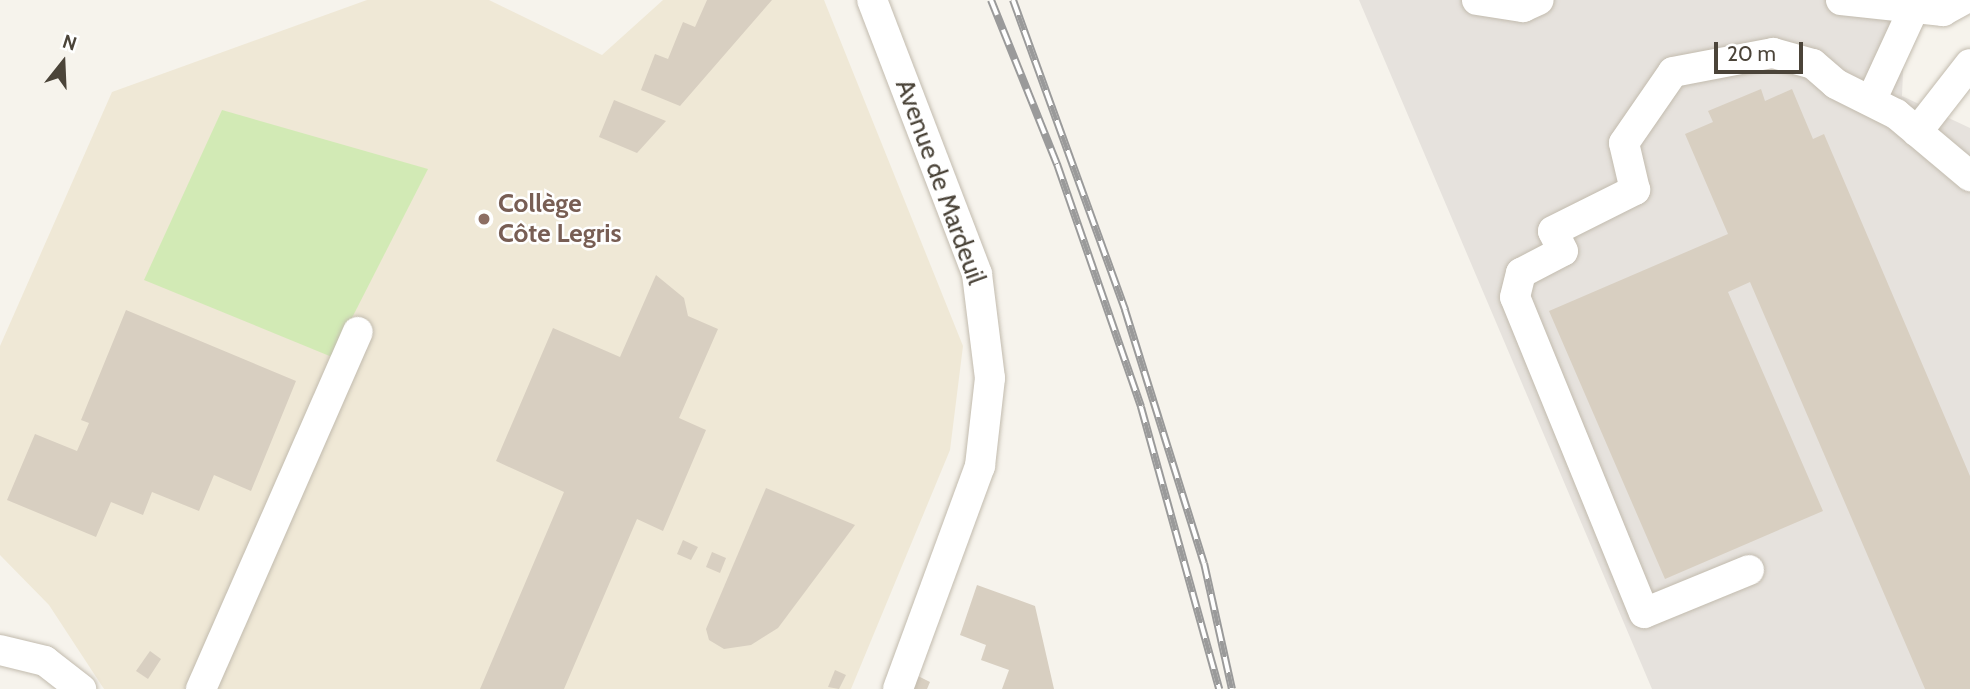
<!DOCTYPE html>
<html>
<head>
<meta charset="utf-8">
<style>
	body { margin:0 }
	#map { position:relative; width:1970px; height:689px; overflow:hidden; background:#f6f3ec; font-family:Cabin,sans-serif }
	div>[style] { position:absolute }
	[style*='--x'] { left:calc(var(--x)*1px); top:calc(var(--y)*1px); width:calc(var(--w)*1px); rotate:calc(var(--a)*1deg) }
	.industrial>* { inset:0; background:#e6e2dd }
	.education>* { inset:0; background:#efe8d6 }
	.green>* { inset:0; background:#d2eab5 }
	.building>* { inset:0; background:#d8cfc1 }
	.roads { filter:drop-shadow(0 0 2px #c2bbae) drop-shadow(0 0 2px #c2bbae) }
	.minor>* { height:30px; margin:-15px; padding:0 15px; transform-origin:15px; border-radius:15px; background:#fff }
	.rail>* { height:8px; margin-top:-4px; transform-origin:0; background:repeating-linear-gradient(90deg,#fff 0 16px,#9a9a9a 0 32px); box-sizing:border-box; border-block:2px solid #9a9a9a }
	.dots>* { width:19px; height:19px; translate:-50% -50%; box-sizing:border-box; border:4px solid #fff; border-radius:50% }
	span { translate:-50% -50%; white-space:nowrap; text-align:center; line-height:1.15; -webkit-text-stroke:5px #fff; paint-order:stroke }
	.street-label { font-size:26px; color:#4b4439 }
	.education-label { font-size:26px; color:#785e54; font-weight:700 }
	.left { translate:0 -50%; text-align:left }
	.north { position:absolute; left:28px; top:28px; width:70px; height:70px; -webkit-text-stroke:5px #fff; paint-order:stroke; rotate:18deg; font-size:19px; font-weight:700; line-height:28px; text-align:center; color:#4b4439 }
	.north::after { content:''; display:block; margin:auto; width:24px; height:32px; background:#4b4439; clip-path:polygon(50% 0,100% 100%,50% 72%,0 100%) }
	.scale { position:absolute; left:1714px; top:42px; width:89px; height:32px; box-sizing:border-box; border:4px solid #4b4439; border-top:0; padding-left:9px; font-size:21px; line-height:24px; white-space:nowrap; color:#4b4439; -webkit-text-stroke:5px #fff; paint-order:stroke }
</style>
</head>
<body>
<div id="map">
	<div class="industrial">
		<div style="clip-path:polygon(1359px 0,1906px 0,1902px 96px,1970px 128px,1970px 689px,1652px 689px)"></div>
	</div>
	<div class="education">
		<div style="clip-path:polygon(367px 0,489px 0,602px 55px,663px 0,824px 0,963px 346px,950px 450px,851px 689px,104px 689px,49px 605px,0 555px,0 346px,112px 92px)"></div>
	</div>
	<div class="green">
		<div style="clip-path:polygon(222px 110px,428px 169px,332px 357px,144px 280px)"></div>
	</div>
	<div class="building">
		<div style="clip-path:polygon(707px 0,772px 0,680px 106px,641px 90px,655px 54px,668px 59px,683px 22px,695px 27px)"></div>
		<div style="clip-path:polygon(1761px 89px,1765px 101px,1792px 89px,1813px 139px,1824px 134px,1970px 476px,1970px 689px,1925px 689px,1750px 282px,1728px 292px,1823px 511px,1665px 579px,1549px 311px,1728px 234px,1685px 134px,1713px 122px,1708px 111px)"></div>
		<div style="clip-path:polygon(614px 100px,666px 121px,637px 153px,599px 137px)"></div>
		<div style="clip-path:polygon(656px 275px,684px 298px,688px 316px,718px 329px,679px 418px,706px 430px,663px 531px,637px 519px,564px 689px,480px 689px,564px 492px,496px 461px,553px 328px,620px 357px)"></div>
		<div style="clip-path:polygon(126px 310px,296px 381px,251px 491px,214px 475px,199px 511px,152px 492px,143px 515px,111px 502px,96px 537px,7px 500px,35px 434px,77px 451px,89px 423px,81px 420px)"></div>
		<div style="clip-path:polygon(766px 488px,855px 525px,778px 628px,751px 645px,724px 649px,709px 640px,706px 629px)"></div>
		<div style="clip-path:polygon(683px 540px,698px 547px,691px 560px,677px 554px)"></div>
		<div style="clip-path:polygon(712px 552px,726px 558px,720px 573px,706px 567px)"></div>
		<div style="clip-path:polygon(977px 585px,1035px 606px,1054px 689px,1002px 689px,1009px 670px,981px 660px,986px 645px,960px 635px)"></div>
		<div style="clip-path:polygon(150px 651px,161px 659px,148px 679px,136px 671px)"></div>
		<div style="clip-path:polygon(835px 670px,846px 675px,839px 689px,828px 687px)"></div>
		<div style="clip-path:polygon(918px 676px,930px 682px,927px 689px,912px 689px)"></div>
	</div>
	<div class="roads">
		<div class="minor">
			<div style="--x:872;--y:0;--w:293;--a:69"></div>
			<div style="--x:977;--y:274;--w:105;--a:82.9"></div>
			<div style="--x:990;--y:378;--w:89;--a:96.5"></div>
			<div style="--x:980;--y:466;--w:238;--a:110.2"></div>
			<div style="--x:1477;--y:0;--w:47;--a:8.7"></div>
			<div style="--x:1523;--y:7;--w:17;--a:-24"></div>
			<div style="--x:1841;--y:0;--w:103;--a:6.2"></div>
			<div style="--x:1943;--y:11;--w:23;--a:-29"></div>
			<div style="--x:1871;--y:101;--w:102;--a:-65.2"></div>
			<div style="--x:1917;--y:132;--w:86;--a:-52.1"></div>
			<div style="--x:1749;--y:570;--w:113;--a:157.7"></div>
			<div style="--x:1644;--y:613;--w:341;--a:-112.2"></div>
			<div style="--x:1515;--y:297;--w:25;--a:-76"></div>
			<div style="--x:1521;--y:273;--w:47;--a:-27.6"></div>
			<div style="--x:1563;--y:251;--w:22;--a:-117"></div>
			<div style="--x:1553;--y:231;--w:92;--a:-26.6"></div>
			<div style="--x:1635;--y:190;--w:48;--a:-103.2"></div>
			<div style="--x:1624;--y:143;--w:86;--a:-55.4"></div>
			<div style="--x:1673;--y:72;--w:102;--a:-10.8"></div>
			<div style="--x:1773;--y:53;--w:41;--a:15.4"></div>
			<div style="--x:1813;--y:64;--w:30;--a:41"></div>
			<div style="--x:1836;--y:84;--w:67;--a:26.6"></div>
			<div style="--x:1896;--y:114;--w:97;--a:40"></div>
			<div style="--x:0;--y:650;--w:46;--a:13.7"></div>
			<div style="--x:45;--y:661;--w:46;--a:37.9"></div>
			<div style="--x:201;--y:689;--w:390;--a:-66.3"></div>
		</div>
	</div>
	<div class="rail">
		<div style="--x:991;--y:0;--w:177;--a:68.1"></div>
		<div style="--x:1057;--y:164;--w:257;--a:70.9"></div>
		<div style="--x:1141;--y:407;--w:293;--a:74.5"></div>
		<div style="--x:1013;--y:0;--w:330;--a:70.1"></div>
		<div style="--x:1125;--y:310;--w:265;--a:72.7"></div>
		<div style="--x:1204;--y:563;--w:129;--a:77.5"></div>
	</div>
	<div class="dots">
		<div style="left:484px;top:219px;background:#8d6e63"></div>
	</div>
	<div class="street-label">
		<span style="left:940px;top:182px;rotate:70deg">Avenue de Mardeuil</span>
	</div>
	<div class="education-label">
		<span class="left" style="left:498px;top:219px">Collège<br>Côte Legris</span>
	</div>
	<div class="north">N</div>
	<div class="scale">20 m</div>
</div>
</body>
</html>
